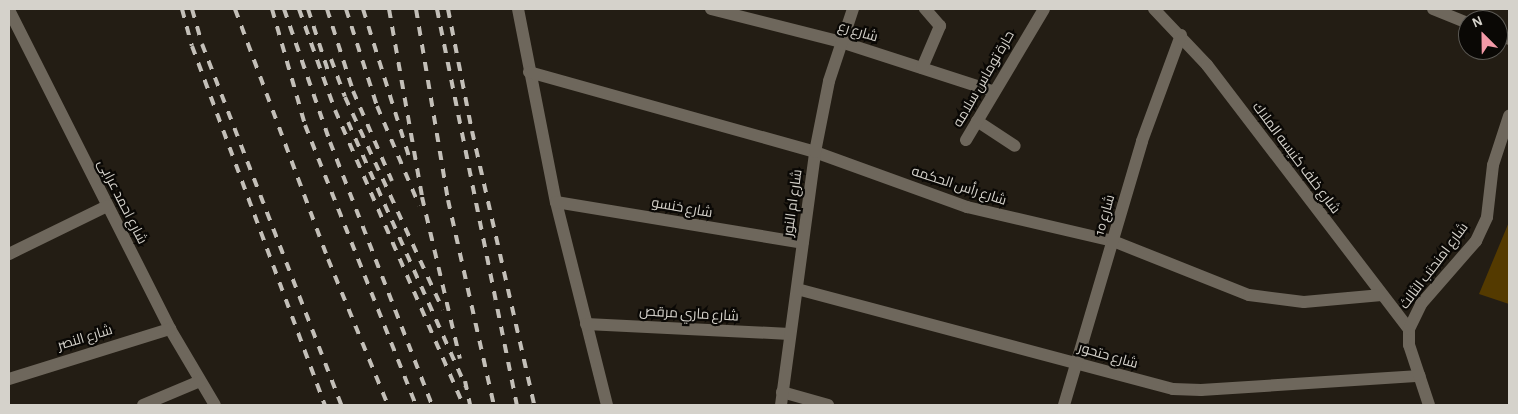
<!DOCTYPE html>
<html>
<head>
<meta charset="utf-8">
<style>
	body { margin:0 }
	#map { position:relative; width:1518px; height:414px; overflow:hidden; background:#231d14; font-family:"Alegreya Sans",Cairo,sans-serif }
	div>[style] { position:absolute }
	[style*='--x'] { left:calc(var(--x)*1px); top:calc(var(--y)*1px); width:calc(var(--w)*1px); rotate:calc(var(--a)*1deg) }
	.building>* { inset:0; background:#543a00 }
	.minor>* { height:12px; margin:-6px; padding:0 6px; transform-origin:6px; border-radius:6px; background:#6e675c }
	.tertiary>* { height:12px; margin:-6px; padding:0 6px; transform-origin:6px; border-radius:6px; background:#6e675c }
	.rail>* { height:4px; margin-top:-2px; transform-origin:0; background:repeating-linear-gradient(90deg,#c3bfb8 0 9px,transparent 0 18px) }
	span { translate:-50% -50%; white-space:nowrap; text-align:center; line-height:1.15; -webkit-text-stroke:4.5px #0a0805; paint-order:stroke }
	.street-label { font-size:14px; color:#d5d2cb }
	.frame { position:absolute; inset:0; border:10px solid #d5d2cb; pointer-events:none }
	.north { position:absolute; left:1458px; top:10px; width:50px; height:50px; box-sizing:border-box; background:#0a0805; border:1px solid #5b5954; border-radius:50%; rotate:337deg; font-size:14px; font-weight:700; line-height:20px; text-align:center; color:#d5d2cb }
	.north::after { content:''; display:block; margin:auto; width:18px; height:22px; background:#f39aa8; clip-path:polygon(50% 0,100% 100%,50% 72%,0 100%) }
</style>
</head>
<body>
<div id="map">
	<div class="building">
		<div style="clip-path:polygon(1509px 222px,1509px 304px,1479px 294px)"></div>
	</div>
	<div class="minor">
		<div style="--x:518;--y:9;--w:197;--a:78.9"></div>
		<div style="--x:556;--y:202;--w:209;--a:75.9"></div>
		<div style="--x:711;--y:9;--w:134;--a:14.2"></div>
		<div style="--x:841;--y:42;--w:160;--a:17.9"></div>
		<div style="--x:1154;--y:9;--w:77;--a:46.6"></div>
		<div style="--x:1207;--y:65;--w:332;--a:52.6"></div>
		<div style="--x:9;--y:10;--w:357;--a:63.2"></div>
		<div style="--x:170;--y:329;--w:88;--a:59.4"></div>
		<div style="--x:922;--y:68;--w:46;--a:-66.8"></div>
		<div style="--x:940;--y:26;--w:23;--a:-131"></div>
		<div style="--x:529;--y:72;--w:297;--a:15.6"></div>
		<div style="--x:815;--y:152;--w:162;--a:19.9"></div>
		<div style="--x:967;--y:207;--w:150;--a:13.1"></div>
		<div style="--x:1113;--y:241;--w:146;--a:21.7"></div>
		<div style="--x:1249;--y:295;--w:55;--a:7.3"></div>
		<div style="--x:1304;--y:302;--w:78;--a:-5.1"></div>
		<div style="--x:977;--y:121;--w:45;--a:33.3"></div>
		<div style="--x:966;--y:140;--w:152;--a:-59.2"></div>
		<div style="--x:556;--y:202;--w:250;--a:9.4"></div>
		<div style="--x:9;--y:254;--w:109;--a:-26.1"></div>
		<div style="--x:797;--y:289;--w:389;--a:14.9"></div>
		<div style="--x:1173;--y:389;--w:28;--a:2"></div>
		<div style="--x:1201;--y:390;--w:219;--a:-3.7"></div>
		<div style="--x:586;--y:324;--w:204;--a:2.8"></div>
		<div style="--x:9;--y:379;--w:169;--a:-17.3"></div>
		<div style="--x:782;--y:392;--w:48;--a:15.8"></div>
		<div style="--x:143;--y:405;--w:62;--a:-22.8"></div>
		<div style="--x:781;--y:405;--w:255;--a:-82.3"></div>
		<div style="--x:815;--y:152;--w:72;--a:-78.8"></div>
		<div style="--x:829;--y:81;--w:76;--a:-71.6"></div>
		<div style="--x:1064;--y:405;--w:275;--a:-73.5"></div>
		<div style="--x:1142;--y:141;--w:113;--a:-69.8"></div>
		<div style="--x:1429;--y:405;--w:63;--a:-108.4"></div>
		<div style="--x:1409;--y:345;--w:16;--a:-90"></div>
		<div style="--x:1409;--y:329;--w:28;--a:-64"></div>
		<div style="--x:1421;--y:304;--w:84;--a:-48.9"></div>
		<div style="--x:1476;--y:241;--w:26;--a:-65"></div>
		<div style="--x:1487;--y:217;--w:52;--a:-83.4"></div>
		<div style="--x:1493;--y:165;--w:52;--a:-71.9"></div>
	</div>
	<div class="tertiary">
		<div style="--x:1433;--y:9;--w:38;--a:22"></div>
		<div style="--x:1498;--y:34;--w:12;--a:24"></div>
	</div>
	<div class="rail">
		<div style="--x:182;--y:9;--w:38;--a:75"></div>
		<div style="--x:192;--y:46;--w:383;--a:69.7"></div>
		<div style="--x:192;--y:9;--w:36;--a:74"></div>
		<div style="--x:202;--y:44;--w:387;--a:68.9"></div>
		<div style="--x:235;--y:9;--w:267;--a:69.6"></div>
		<div style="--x:328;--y:259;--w:158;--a:67.7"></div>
		<div style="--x:272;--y:9;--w:121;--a:74.1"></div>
		<div style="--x:305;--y:125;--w:301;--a:68.4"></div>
		<div style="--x:284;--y:9;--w:141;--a:70.9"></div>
		<div style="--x:330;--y:142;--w:282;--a:68.8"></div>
		<div style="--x:299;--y:9;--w:107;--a:70.4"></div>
		<div style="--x:335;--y:110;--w:322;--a:66.5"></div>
		<div style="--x:308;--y:9;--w:65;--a:72.1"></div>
		<div style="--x:327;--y:9;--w:86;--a:72.4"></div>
		<div style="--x:353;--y:91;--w:98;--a:66.6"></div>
		<div style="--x:346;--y:9;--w:102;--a:72.3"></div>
		<div style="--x:377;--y:106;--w:108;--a:67"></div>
		<div style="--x:363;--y:9;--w:155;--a:72.7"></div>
		<div style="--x:389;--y:9;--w:191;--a:80"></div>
		<div style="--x:422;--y:197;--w:166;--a:76.8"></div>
		<div style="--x:416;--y:9;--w:194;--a:80.5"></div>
		<div style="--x:448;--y:200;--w:210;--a:77.4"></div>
		<div style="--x:437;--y:9;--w:404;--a:78.6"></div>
		<div style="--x:448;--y:9;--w:124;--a:78.9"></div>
		<div style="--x:472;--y:131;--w:281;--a:77.2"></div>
		<div style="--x:331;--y:59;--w:40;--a:69.8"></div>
		<div style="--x:345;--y:97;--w:234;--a:65.3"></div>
		<div style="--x:348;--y:122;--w:290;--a:66"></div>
		<div style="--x:465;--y:381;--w:25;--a:78"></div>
	</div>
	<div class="street-label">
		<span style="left:858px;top:32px;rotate:17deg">شارع رع</span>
		<span style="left:984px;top:79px;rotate:-60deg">حارة توماس سلامه</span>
		<span style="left:1296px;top:158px;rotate:53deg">شارع خلف كنيسه الملاك</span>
		<span style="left:959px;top:186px;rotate:18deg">شارع رأس الحكمه</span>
		<span style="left:122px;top:202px;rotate:63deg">شارع احمد عرابى</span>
		<span style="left:793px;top:203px;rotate:-82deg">شارع ام النور</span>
		<span style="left:682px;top:208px;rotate:10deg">شارع خنسو</span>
		<span style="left:1105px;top:215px;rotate:-74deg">شارع 10</span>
		<span style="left:1434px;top:266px;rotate:-53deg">شارع امنحتب الثالث</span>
		<span style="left:689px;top:314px;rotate:3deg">شارع ماري مرقص</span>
		<span style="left:85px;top:338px;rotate:-17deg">شارع النصر</span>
		<span style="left:1108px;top:356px;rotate:16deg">شارع حتحور</span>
	</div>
	<div class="frame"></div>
	<div class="north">N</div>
</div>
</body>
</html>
